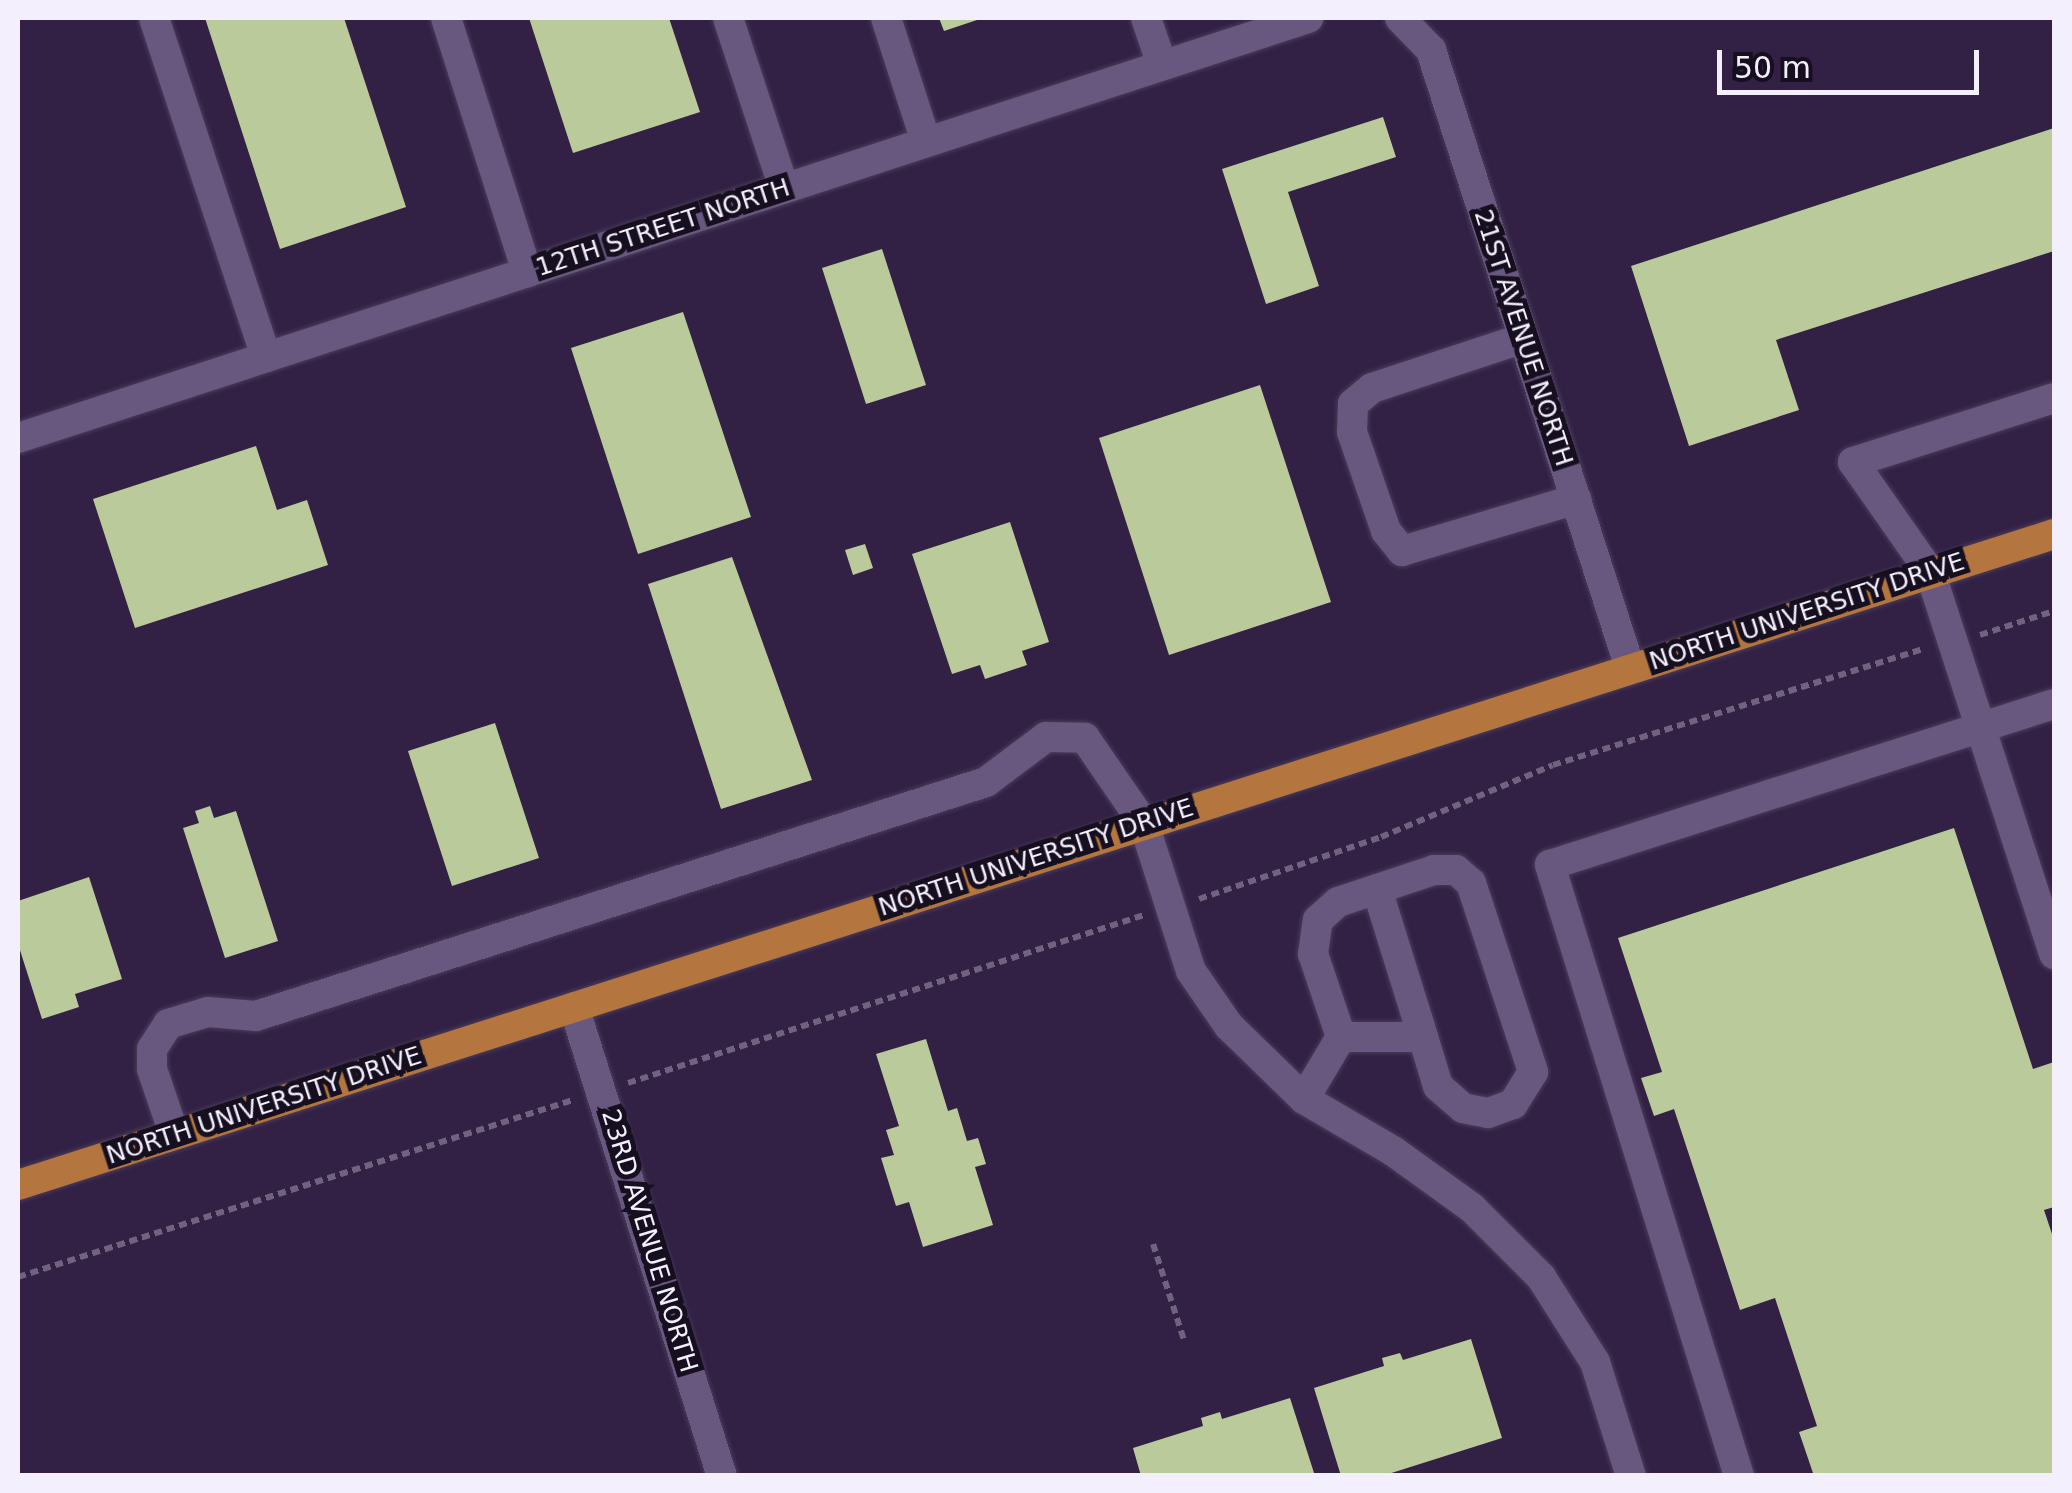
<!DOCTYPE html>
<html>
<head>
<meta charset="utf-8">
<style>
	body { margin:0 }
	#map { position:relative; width:2072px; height:1493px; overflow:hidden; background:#322145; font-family:"DejaVu Sans",sans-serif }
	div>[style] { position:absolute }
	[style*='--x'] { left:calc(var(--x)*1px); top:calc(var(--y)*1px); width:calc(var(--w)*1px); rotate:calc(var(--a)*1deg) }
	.building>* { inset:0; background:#baca9b }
	.path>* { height:6px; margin-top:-3px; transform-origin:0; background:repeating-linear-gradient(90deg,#706380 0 8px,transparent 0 13px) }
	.roads { filter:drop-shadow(0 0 2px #4a3c59) drop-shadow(0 0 2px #4a3c59) }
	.minor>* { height:30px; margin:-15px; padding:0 15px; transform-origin:15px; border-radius:15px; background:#68577f }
	.major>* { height:30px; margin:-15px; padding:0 15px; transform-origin:15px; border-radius:15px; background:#b4753f }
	span { translate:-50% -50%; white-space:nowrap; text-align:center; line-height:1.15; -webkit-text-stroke:10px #160f1f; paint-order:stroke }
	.street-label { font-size:25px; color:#f4effd }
	.frame { position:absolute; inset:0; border:20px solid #f4effd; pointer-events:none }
	.scale { position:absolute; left:1717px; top:50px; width:262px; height:45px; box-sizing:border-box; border:5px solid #f4effd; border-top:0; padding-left:12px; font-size:30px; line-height:35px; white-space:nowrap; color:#f4effd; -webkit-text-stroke:8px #160f1f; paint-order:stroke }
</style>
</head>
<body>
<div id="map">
	<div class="building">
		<div style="clip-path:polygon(205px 18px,344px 18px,406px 207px,280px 249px)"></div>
		<div style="clip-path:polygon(529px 18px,669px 18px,700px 112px,573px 153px)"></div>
		<div style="clip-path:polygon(939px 18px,983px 18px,944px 31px)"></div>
		<div style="clip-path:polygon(1383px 117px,1396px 157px,1288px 192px,1319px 286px,1266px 304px,1222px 169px)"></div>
		<div style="clip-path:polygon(2054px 128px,2054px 251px,1776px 340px,1799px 410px,1689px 446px,1631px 266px)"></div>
		<div style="clip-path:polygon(882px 249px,926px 385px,866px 404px,822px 268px)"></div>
		<div style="clip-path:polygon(683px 312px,751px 517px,638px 554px,571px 348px)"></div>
		<div style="clip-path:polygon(1260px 385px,1331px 602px,1169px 655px,1099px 438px)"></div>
		<div style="clip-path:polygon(256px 446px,277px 510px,307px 500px,328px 565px,135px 628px,93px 499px)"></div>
		<div style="clip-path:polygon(1010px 522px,1049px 642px,1022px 651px,1027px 665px,985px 679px,980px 665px,952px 674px,912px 554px)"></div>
		<div style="clip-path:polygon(865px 544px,873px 568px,853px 575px,845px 550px)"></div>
		<div style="clip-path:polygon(732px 557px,812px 780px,721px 809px,648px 584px)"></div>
		<div style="clip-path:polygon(495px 723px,539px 858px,452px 886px,408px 751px)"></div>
		<div style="clip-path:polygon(210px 806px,214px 818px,236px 811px,278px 941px,225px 958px,183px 828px,199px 823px,195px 811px)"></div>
		<div style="clip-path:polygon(1954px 828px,2033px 1069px,2054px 1062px,2054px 1207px,2044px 1210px,2054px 1240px,2054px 1476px,1814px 1476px,1799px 1432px,1817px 1426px,1775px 1298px,1740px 1310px,1674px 1109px,1654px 1116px,1641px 1078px,1662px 1072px,1618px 938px)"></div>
		<div style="clip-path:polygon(89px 877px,122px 979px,75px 994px,79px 1007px,42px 1019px,18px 944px,18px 901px)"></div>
		<div style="clip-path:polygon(926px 1039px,948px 1111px,957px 1108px,967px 1141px,978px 1138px,986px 1164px,975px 1167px,993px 1225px,923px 1247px,909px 1202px,896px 1206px,881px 1158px,894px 1155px,886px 1130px,899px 1126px,876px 1054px)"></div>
		<div style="clip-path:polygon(1471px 1339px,1502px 1438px,1382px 1476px,1341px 1476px,1314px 1388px,1384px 1366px,1382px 1358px,1400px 1353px,1403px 1360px)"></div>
		<div style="clip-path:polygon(1290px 1398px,1315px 1476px,1141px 1476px,1133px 1448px,1203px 1426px,1201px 1418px,1220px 1412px,1222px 1419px)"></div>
	</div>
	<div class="path">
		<div style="--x:1980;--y:635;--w:78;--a:-18"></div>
		<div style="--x:1199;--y:899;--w:192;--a:-18.8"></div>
		<div style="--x:1381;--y:837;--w:186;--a:-22.7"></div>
		<div style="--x:1553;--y:765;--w:389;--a:-17.4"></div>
		<div style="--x:628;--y:1083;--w:543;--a:-18.03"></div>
		<div style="--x:1153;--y:1244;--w:101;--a:72.1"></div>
		<div style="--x:18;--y:1277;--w:583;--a:-17.69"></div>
	</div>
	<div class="roads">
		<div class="minor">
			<div style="--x:154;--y:18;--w:357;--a:71.7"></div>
			<div style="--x:446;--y:18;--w:267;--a:72.3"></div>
			<div style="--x:728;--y:18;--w:179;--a:71.8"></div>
			<div style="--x:886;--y:18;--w:130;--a:72.1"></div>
			<div style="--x:1146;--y:18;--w:50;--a:71.2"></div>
			<div style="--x:1400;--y:18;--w:45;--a:45.9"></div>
			<div style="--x:1431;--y:50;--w:649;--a:72.15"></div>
			<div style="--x:1524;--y:338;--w:160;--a:161.8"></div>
			<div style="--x:1372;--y:388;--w:25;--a:140"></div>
			<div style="--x:1353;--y:404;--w:28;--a:92"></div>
			<div style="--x:1352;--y:432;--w:105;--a:71"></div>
			<div style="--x:1386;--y:531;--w:26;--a:51"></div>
			<div style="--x:1402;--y:551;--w:182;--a:-16.6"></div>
			<div style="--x:2054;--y:398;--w:211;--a:162.3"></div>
			<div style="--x:1853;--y:462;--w:134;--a:55"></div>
			<div style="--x:1930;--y:572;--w:402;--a:72"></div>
			<div style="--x:18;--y:438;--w:1357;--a:-18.03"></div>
			<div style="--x:1377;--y:889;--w:155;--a:72.7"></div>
			<div style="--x:574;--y:1007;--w:492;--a:72.5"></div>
			<div style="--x:1304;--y:1099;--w:72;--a:-59.2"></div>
			<div style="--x:1341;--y:1037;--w:88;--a:-108.6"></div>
			<div style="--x:1313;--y:954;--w:34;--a:-82"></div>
			<div style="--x:1318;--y:920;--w:27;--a:-42"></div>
			<div style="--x:1338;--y:902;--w:101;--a:-18.4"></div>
			<div style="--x:1434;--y:870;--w:22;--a:0"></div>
			<div style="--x:1456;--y:870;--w:20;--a:41"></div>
			<div style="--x:1471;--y:883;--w:199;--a:71.8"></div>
			<div style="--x:1533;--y:1072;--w:38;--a:122"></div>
			<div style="--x:1513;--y:1104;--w:27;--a:160"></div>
			<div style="--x:1488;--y:1113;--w:25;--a:-169"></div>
			<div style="--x:1463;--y:1108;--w:33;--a:-139"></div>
			<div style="--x:1438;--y:1086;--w:51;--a:-107"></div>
			<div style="--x:1423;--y:1037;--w:82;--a:180"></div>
			<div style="--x:174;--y:1134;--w:69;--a:-108.7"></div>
			<div style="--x:152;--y:1069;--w:20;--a:-90"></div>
			<div style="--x:152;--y:1049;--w:30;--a:-57"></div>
			<div style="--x:168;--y:1024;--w:42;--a:-16.7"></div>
			<div style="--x:208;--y:1012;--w:48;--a:4.8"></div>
			<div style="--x:256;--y:1016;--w:767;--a:-17.77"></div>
			<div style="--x:986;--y:782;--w:75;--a:-36.9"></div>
			<div style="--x:1046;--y:737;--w:39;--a:1"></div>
			<div style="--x:1085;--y:738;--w:104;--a:55.5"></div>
			<div style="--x:1144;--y:824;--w:154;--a:72.3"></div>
			<div style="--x:1191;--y:971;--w:67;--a:55.4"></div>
			<div style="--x:1229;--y:1026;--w:105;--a:44.2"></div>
			<div style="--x:1304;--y:1099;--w:103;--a:30.3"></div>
			<div style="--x:1393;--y:1151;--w:97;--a:35.8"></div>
			<div style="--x:1472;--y:1208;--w:98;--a:45"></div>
			<div style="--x:1541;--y:1277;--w:101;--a:57.6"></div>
			<div style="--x:1595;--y:1362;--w:120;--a:72.5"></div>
			<div style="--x:1739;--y:1476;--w:640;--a:-107.19"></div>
			<div style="--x:1550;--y:865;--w:529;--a:-17.72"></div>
		</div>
		<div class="major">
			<div style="--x:18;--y:1185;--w:2138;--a:-17.73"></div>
		</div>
	</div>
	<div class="street-label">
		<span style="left:663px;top:228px;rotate:-18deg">12TH STREET NORTH</span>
		<span style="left:1523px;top:338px;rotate:72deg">21ST AVENUE NORTH</span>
		<span style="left:1807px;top:612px;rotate:-18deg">NORTH UNIVERSITY DRIVE</span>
		<span style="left:1036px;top:858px;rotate:-18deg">NORTH UNIVERSITY DRIVE</span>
		<span style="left:264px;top:1106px;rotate:-18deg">NORTH UNIVERSITY DRIVE</span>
		<span style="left:649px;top:1241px;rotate:73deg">23RD AVENUE NORTH</span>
	</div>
	<div class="frame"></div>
	<div class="scale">50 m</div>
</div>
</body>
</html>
